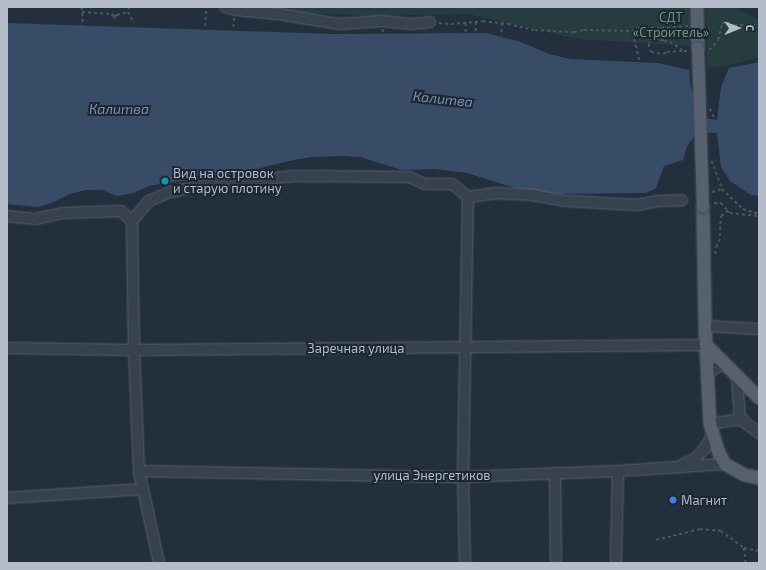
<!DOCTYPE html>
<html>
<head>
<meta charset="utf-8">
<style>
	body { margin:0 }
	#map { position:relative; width:766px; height:570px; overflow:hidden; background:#242f3e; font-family:"Exo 2",sans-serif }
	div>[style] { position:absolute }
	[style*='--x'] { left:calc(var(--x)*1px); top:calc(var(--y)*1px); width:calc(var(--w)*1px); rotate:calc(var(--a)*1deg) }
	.green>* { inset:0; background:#263c3f }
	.water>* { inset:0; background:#394c67 }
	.path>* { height:1.5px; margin-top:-0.75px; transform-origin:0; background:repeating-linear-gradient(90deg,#44595c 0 3px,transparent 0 6px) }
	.roads { filter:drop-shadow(0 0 1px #565f6c) drop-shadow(0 0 1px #565f6c) }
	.minor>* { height:10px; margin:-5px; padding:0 5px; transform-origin:5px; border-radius:5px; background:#38414e }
	.major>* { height:12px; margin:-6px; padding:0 6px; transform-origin:6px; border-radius:6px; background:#56606e }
	.bridges { filter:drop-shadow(0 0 1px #414a57) drop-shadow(0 0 1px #414a57) }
	.major-bridge>* { height:12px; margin:-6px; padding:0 6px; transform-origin:6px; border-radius:6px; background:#56606e }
	.dots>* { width:11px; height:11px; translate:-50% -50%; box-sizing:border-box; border:2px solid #1d2633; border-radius:50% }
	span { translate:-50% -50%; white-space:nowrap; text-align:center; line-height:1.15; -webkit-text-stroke:4px #1d2633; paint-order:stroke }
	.park-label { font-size:13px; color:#6b9a76 }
	.poi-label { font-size:13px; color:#b4bcc9 }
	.left { translate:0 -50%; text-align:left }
	.street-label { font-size:13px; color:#b4bcc9 }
	.water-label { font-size:14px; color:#7c92b1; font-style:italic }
	.frame { position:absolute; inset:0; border:8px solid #b4bcc9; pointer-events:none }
	.north { position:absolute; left:718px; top:8px; width:40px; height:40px; -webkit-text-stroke:3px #1d2633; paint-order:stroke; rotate:89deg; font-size:11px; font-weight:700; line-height:16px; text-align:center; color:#b4bcc9 }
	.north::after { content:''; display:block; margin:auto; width:14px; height:18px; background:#b4bcc9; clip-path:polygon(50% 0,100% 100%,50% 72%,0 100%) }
</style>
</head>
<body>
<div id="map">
	<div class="green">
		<div style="clip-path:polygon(201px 7px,690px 7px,690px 46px,577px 39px,469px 14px,373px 16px)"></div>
		<div style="clip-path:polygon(706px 7px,737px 7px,738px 10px,759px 19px,759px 58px,725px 66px,707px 68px)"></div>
	</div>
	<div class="water">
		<div style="clip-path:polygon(7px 23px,333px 34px,486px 33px,518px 41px,549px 54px,570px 59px,657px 63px,689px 70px,690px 85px,703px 118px,717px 120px,721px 87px,729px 68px,759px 62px,759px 196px,751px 195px,730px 181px,721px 167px,717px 133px,698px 132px,687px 146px,683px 160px,664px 166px,656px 188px,646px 193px,549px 194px,515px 188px,467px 173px,434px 169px,402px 170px,360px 157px,344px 156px,311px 157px,294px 160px,230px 175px,165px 183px,149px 186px,133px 193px,117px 196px,102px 190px,86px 190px,70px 194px,54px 202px,38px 207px,7px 204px)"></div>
	</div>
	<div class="path">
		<div style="--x:82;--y:7;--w:19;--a:87"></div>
		<div style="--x:130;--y:7;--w:5;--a:112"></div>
		<div style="--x:128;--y:12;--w:12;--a:59"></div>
		<div style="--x:82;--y:12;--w:30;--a:4"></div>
		<div style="--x:112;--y:14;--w:6;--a:59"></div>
		<div style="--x:115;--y:19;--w:3;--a:-108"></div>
		<div style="--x:114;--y:16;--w:3;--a:-18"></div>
		<div style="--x:117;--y:15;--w:11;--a:-15"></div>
		<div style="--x:476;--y:22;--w:10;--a:90"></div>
		<div style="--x:439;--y:23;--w:12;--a:5"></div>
		<div style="--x:451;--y:24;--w:32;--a:-5"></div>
		<div style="--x:483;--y:21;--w:25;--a:7"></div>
		<div style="--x:508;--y:24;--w:28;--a:13"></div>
		<div style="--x:535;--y:30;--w:39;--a:3"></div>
		<div style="--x:574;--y:32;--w:10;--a:-11"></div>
		<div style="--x:584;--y:30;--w:48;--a:1.2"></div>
		<div style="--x:632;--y:31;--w:34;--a:17"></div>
		<div style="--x:664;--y:41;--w:6;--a:9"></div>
		<div style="--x:670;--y:42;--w:17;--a:33"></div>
		<div style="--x:684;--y:51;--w:3;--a:0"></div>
		<div style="--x:466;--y:23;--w:9;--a:90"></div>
		<div style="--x:502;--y:23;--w:13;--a:90"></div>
		<div style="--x:205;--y:26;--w:19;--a:-87"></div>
		<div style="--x:233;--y:27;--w:9;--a:-84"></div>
		<div style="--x:383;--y:29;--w:7;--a:90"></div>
		<div style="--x:651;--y:37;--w:7;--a:106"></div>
		<div style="--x:649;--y:44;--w:8;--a:76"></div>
		<div style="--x:651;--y:52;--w:12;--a:9"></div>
		<div style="--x:663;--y:54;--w:4;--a:-27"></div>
		<div style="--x:667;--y:52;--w:17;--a:-3"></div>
		<div style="--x:709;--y:50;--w:13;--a:-48"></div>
		<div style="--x:718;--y:40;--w:17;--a:-77"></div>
		<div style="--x:722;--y:23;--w:5;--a:-11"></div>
		<div style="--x:727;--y:22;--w:8;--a:23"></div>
		<div style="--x:734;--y:25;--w:25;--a:0"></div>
		<div style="--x:639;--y:60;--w:30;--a:-104"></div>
		<div style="--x:632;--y:31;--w:8;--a:-30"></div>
		<div style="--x:639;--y:27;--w:22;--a:3"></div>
		<div style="--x:661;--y:28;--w:27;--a:-4"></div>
		<div style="--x:710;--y:109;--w:11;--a:63"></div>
		<div style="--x:712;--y:161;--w:30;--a:70"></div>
		<div style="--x:172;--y:182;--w:7;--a:-172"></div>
		<div style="--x:165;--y:181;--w:8;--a:-14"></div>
		<div style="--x:712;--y:192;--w:10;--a:-17"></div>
		<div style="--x:722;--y:189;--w:29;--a:44"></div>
		<div style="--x:743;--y:209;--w:17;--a:17"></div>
		<div style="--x:714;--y:203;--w:7;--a:0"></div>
		<div style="--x:721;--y:203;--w:13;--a:48"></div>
		<div style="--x:730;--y:213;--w:29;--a:6"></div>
		<div style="--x:715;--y:254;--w:7;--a:-82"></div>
		<div style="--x:716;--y:247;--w:6;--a:-59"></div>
		<div style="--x:719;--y:242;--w:26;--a:-86"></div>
		<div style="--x:721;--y:216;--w:9;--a:-36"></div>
		<div style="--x:656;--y:540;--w:45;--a:-14"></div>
		<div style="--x:700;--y:529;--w:21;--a:5"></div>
		<div style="--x:721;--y:531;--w:29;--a:36"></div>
		<div style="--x:744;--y:548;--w:15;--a:82"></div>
		<div style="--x:744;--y:548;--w:15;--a:11"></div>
	</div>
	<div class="roads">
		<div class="minor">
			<div style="--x:225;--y:7;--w:11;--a:15"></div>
			<div style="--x:236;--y:10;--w:42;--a:5.4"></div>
			<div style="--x:278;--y:14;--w:63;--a:9.2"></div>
			<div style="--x:340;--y:24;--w:42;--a:-4.1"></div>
			<div style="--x:382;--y:21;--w:30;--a:6"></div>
			<div style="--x:412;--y:24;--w:18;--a:-6"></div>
			<div style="--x:7;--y:216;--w:28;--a:6"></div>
			<div style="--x:35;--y:219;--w:29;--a:-12"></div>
			<div style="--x:63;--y:213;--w:58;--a:-2"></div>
			<div style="--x:121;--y:211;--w:15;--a:42"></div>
			<div style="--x:132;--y:221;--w:26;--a:-50"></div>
			<div style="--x:149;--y:201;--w:23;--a:-23"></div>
			<div style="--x:170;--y:192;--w:33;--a:-11"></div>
			<div style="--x:202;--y:186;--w:93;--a:-6.2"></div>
			<div style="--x:294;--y:176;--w:115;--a:0.5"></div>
			<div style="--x:409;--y:177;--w:17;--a:24"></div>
			<div style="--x:425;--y:184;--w:27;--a:0"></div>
			<div style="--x:452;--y:184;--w:21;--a:39"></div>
			<div style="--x:468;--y:197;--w:27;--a:-8"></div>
			<div style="--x:495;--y:193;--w:37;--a:3"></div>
			<div style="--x:532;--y:195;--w:35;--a:10"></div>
			<div style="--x:566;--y:201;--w:70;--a:3.3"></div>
			<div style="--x:636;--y:205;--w:23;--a:-10"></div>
			<div style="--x:659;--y:201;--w:23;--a:-2"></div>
			<div style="--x:132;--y:221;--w:129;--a:89.1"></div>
			<div style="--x:134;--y:350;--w:121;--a:87.6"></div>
			<div style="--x:139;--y:471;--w:94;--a:77.7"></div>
			<div style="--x:705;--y:326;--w:54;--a:3.2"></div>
			<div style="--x:7;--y:348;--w:127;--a:0.9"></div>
			<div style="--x:134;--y:350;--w:572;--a:-0.5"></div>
			<div style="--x:707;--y:373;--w:18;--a:-29"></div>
			<div style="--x:737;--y:378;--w:41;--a:85.8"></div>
			<div style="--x:740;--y:419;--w:24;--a:36"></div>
			<div style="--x:710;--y:424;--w:30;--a:-9"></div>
			<div style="--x:740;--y:419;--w:5;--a:22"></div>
			<div style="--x:683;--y:464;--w:13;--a:-23"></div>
			<div style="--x:695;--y:459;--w:15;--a:-48"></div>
			<div style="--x:705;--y:448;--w:16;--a:-60"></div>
			<div style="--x:139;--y:471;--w:324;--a:1.1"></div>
			<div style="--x:463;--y:477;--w:155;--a:-2.2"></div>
			<div style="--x:618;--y:471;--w:107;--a:-3.7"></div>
			<div style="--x:555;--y:473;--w:90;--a:89.4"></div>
			<div style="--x:7;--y:498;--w:136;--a:-3.8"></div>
			<div style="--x:465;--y:563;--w:86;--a:-91.3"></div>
			<div style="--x:463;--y:477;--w:280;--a:-89"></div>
			<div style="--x:616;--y:563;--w:92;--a:-88.8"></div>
		</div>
		<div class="major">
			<div style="--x:697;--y:7;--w:41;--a:88.6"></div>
			<div style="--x:703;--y:207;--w:119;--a:89"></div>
			<div style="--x:705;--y:326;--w:98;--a:87.1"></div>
			<div style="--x:710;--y:424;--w:30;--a:73"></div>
			<div style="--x:719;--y:453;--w:13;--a:61"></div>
			<div style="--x:725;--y:464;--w:23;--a:29"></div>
			<div style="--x:745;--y:475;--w:14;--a:12"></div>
			<div style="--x:706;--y:345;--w:75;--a:45"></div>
		</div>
	</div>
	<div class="bridges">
		<div class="major-bridge">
			<div style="--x:698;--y:48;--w:159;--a:88.2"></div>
		</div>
	</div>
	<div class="dots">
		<div style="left:165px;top:181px;background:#0f9aa8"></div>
		<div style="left:673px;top:500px;background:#3f7fe0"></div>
	</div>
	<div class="park-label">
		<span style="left:671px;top:25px">СДТ<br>«Строитель»</span>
	</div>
	<div class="poi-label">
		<span class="left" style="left:173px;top:181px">Вид на островок<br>и старую плотину</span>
		<span class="left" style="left:681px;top:500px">Магнит</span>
	</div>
	<div class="street-label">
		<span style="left:356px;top:348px">Заречная улица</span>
		<span style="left:432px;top:475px">улица Энергетиков</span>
	</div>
	<div class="water-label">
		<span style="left:443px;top:99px;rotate:6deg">Калитва</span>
		<span style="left:119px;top:109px">Калитва</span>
	</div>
	<div class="frame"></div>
	<div class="north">С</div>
</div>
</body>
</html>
